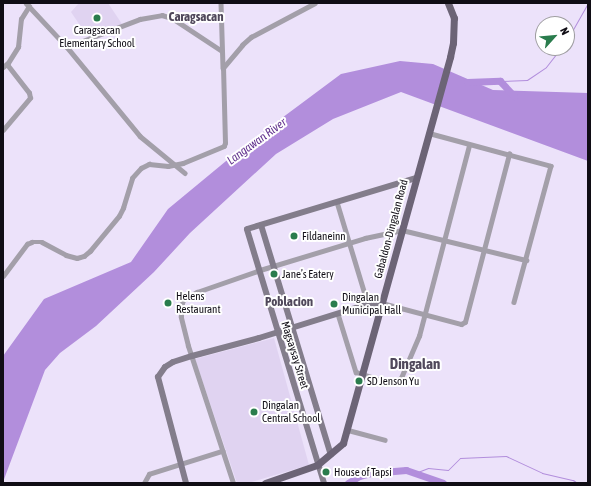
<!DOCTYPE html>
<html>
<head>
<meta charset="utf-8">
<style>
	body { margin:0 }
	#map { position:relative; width:591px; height:486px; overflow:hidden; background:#ece2fa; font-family:"Asap Condensed",sans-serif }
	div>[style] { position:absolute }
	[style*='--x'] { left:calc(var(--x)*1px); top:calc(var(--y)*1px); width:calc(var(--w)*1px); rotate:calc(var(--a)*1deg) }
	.built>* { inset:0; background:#e0d3f1 }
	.water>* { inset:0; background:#b28edc }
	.stream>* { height:1px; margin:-0.5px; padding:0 0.5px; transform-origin:0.5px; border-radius:0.5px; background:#b28edc }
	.river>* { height:7px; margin:-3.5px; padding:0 3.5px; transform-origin:3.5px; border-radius:3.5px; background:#b28edc }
	.street>* { height:4.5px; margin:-2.25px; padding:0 2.25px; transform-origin:2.25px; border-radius:2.25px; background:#a39fa9 }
	.secondary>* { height:6px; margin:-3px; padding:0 3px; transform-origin:3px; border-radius:3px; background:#837d8b }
	.primary>* { height:7px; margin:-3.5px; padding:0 3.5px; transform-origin:3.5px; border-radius:3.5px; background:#6c6476 }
	.dots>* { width:11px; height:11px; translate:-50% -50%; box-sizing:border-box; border:2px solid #fff; border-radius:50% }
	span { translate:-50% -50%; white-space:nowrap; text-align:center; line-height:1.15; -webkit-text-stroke:4px #fff; paint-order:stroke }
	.poi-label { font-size:11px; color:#100d15 }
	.left { translate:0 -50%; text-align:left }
	.street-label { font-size:11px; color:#100d15 }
	.water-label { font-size:12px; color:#63348f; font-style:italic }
	.quarter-label { font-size:13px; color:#50485b; font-weight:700 }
	.district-label { font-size:15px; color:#50485b; font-weight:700 }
	.frame { position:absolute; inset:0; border:4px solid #100d15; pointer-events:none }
	.north { position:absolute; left:535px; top:16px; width:40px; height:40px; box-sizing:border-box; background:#fff; border:1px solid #9f9ea1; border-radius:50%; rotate:63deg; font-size:11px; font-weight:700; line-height:16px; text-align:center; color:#100d15 }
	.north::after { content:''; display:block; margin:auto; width:14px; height:18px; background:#2a7c4d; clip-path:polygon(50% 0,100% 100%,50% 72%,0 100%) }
</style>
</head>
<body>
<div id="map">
	<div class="built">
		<div style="clip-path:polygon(79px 3px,108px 3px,122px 24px,90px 40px,71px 12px)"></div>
		<div style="clip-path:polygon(274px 338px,309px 465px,248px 483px,237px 483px,195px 359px)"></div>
	</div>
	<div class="water">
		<div style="clip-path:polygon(400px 61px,433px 64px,493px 90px,588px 93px,588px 161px,401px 92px,333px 119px,276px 154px,190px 233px,154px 272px,96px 326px,60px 353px,45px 370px,3px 482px,3px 356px,44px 299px,131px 262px,168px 209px,243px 147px,341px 74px)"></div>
	</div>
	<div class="stream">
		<div style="--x:567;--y:40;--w:43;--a:-60.4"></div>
		<div style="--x:500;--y:81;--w:27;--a:-2"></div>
		<div style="--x:527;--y:80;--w:23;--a:-34"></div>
		<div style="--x:546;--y:67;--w:24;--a:-52"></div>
		<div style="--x:415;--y:473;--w:14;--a:-21"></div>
		<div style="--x:428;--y:468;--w:20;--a:6"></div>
		<div style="--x:448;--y:470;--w:17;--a:-45"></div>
		<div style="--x:460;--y:458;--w:46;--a:-2.5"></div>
		<div style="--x:506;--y:456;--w:40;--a:25"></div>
		<div style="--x:542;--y:473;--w:32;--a:13"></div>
		<div style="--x:573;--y:480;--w:5;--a:37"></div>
	</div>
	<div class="river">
		<div style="--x:467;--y:82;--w:33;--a:-2"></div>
		<div style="--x:500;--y:81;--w:21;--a:47"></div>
		<div style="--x:348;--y:483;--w:13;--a:-32"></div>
		<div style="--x:359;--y:476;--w:12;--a:-14"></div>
		<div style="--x:371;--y:473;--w:35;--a:-5"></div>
		<div style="--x:406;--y:470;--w:39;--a:19"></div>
	</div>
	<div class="street">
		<div style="--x:26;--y:3;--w:60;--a:47"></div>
		<div style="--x:67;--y:47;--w:115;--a:50.6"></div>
		<div style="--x:140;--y:136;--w:58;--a:39.4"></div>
		<div style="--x:221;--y:3;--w:65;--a:88.2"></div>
		<div style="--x:67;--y:47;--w:78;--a:-21"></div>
		<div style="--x:140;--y:19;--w:22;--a:-10"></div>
		<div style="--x:162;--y:15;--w:10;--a:17"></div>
		<div style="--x:172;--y:18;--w:60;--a:33.4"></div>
		<div style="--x:3;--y:67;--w:6;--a:-39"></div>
		<div style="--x:8;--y:63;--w:19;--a:-58"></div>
		<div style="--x:18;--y:47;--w:28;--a:-84"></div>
		<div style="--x:21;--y:19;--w:15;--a:-58"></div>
		<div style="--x:3;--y:130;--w:42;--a:-49.8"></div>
		<div style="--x:30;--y:98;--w:5;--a:-101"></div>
		<div style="--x:29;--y:93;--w:36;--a:-128"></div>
		<div style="--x:429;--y:133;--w:126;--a:15.1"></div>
		<div style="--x:551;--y:166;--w:141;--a:105.2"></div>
		<div style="--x:337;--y:202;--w:107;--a:73.1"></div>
		<div style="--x:3;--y:276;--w:40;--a:-53"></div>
		<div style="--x:27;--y:244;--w:5;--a:-22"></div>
		<div style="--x:32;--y:242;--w:10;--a:0"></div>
		<div style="--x:42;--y:242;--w:27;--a:28"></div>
		<div style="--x:66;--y:255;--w:11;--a:15"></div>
		<div style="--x:77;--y:258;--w:7;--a:-16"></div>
		<div style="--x:84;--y:256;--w:8;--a:-40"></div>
		<div style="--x:90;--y:251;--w:45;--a:-50.4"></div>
		<div style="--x:119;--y:216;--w:9;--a:-63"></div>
		<div style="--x:123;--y:208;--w:31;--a:-73"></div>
		<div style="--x:132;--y:178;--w:13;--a:-48"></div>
		<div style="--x:141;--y:168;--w:9;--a:-27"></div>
		<div style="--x:149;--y:164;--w:19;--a:6"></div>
		<div style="--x:168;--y:166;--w:15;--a:-11"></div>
		<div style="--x:183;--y:163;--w:44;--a:-22.5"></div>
		<div style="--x:224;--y:146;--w:3;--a:-72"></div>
		<div style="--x:225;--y:143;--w:75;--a:-91.5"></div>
		<div style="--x:223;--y:68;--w:30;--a:-50"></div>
		<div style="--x:242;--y:45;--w:12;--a:-42"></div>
		<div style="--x:251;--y:37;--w:72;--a:-28"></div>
		<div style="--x:382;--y:303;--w:82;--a:14.9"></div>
		<div style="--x:461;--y:324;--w:4;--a:-27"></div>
		<div style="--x:465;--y:322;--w:174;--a:-75.3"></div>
		<div style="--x:338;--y:314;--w:61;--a:72.8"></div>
		<div style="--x:356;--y:372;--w:32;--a:18"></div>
		<div style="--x:386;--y:382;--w:10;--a:0"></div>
		<div style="--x:396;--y:382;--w:6;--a:-39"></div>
		<div style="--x:401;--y:378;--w:46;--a:-66.8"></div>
		<div style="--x:419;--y:336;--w:197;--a:-75.3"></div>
		<div style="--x:348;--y:430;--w:38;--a:15"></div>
		<div style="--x:144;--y:483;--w:10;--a:-61"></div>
		<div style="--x:149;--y:474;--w:77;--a:-17.5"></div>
		<div style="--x:233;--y:483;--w:144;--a:-108.2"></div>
		<div style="--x:188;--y:346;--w:30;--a:-104"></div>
		<div style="--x:181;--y:317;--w:10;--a:-90"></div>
		<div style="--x:181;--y:307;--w:7;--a:-74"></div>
		<div style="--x:183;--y:300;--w:16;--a:-30"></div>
		<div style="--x:197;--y:292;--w:67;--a:-19.2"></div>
		<div style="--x:260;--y:270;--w:110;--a:-16.9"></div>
		<div style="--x:365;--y:238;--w:38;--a:-12"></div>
		<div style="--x:402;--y:230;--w:128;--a:13.6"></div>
	</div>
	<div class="secondary">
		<div style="--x:261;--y:225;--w:240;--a:73.1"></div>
		<div style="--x:186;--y:483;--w:110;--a:-104.8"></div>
		<div style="--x:158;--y:377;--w:12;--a:-55"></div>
		<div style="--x:165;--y:367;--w:9;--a:-32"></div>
		<div style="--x:173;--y:362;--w:20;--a:-18"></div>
		<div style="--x:192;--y:356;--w:69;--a:-15"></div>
		<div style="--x:259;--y:338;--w:114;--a:-17.3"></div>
		<div style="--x:368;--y:304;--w:14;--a:-4"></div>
		<div style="--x:324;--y:483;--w:265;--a:-106.9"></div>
		<div style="--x:247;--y:229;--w:177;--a:-16.8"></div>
	</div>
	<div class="primary">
		<div style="--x:265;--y:483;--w:55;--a:-19.1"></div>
		<div style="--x:317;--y:465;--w:34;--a:-40"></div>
		<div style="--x:343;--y:443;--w:401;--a:-74.5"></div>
		<div style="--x:450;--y:57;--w:14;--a:-78"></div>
		<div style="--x:453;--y:43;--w:25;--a:-88"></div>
		<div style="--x:454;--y:18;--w:16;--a:-112"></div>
	</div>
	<div class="dots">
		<div style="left:97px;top:18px;background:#2a7c4d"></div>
		<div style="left:294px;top:236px;background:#2a7c4d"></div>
		<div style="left:274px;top:274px;background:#2a7c4d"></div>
		<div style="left:168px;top:303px;background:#2a7c4d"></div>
		<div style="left:334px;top:304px;background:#2a7c4d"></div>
		<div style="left:359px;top:381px;background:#2a7c4d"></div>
		<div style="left:254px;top:412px;background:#2a7c4d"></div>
		<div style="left:326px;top:472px;background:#2a7c4d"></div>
	</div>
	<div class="poi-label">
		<span style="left:97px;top:37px">Caragsacan<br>Elementary School</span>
		<span class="left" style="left:302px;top:236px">Fildaneinn</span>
		<span class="left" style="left:282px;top:274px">Jane’s Eatery</span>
		<span class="left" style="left:176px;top:303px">Helens<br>Restaurant</span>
		<span class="left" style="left:342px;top:304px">Dingalan<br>Municipal Hall</span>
		<span class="left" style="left:367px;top:381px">SD Jenson Yu</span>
		<span class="left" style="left:262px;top:412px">Dingalan<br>Central School</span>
		<span class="left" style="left:334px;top:472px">House of Tapsi</span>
	</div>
	<div class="street-label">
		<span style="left:391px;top:229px;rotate:-75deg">Gabaldon-Dingalan Road</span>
		<span style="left:295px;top:355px;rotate:73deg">Magsaysay Street</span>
	</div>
	<div class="water-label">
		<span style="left:257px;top:142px;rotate:-36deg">Langawan River</span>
	</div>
	<div class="quarter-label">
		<span style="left:196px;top:17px">Caragsacan</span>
		<span style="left:289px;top:302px">Poblacion</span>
	</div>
	<div class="district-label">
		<span style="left:415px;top:364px">Dingalan</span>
	</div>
	<div class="frame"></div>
	<div class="north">N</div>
</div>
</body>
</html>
